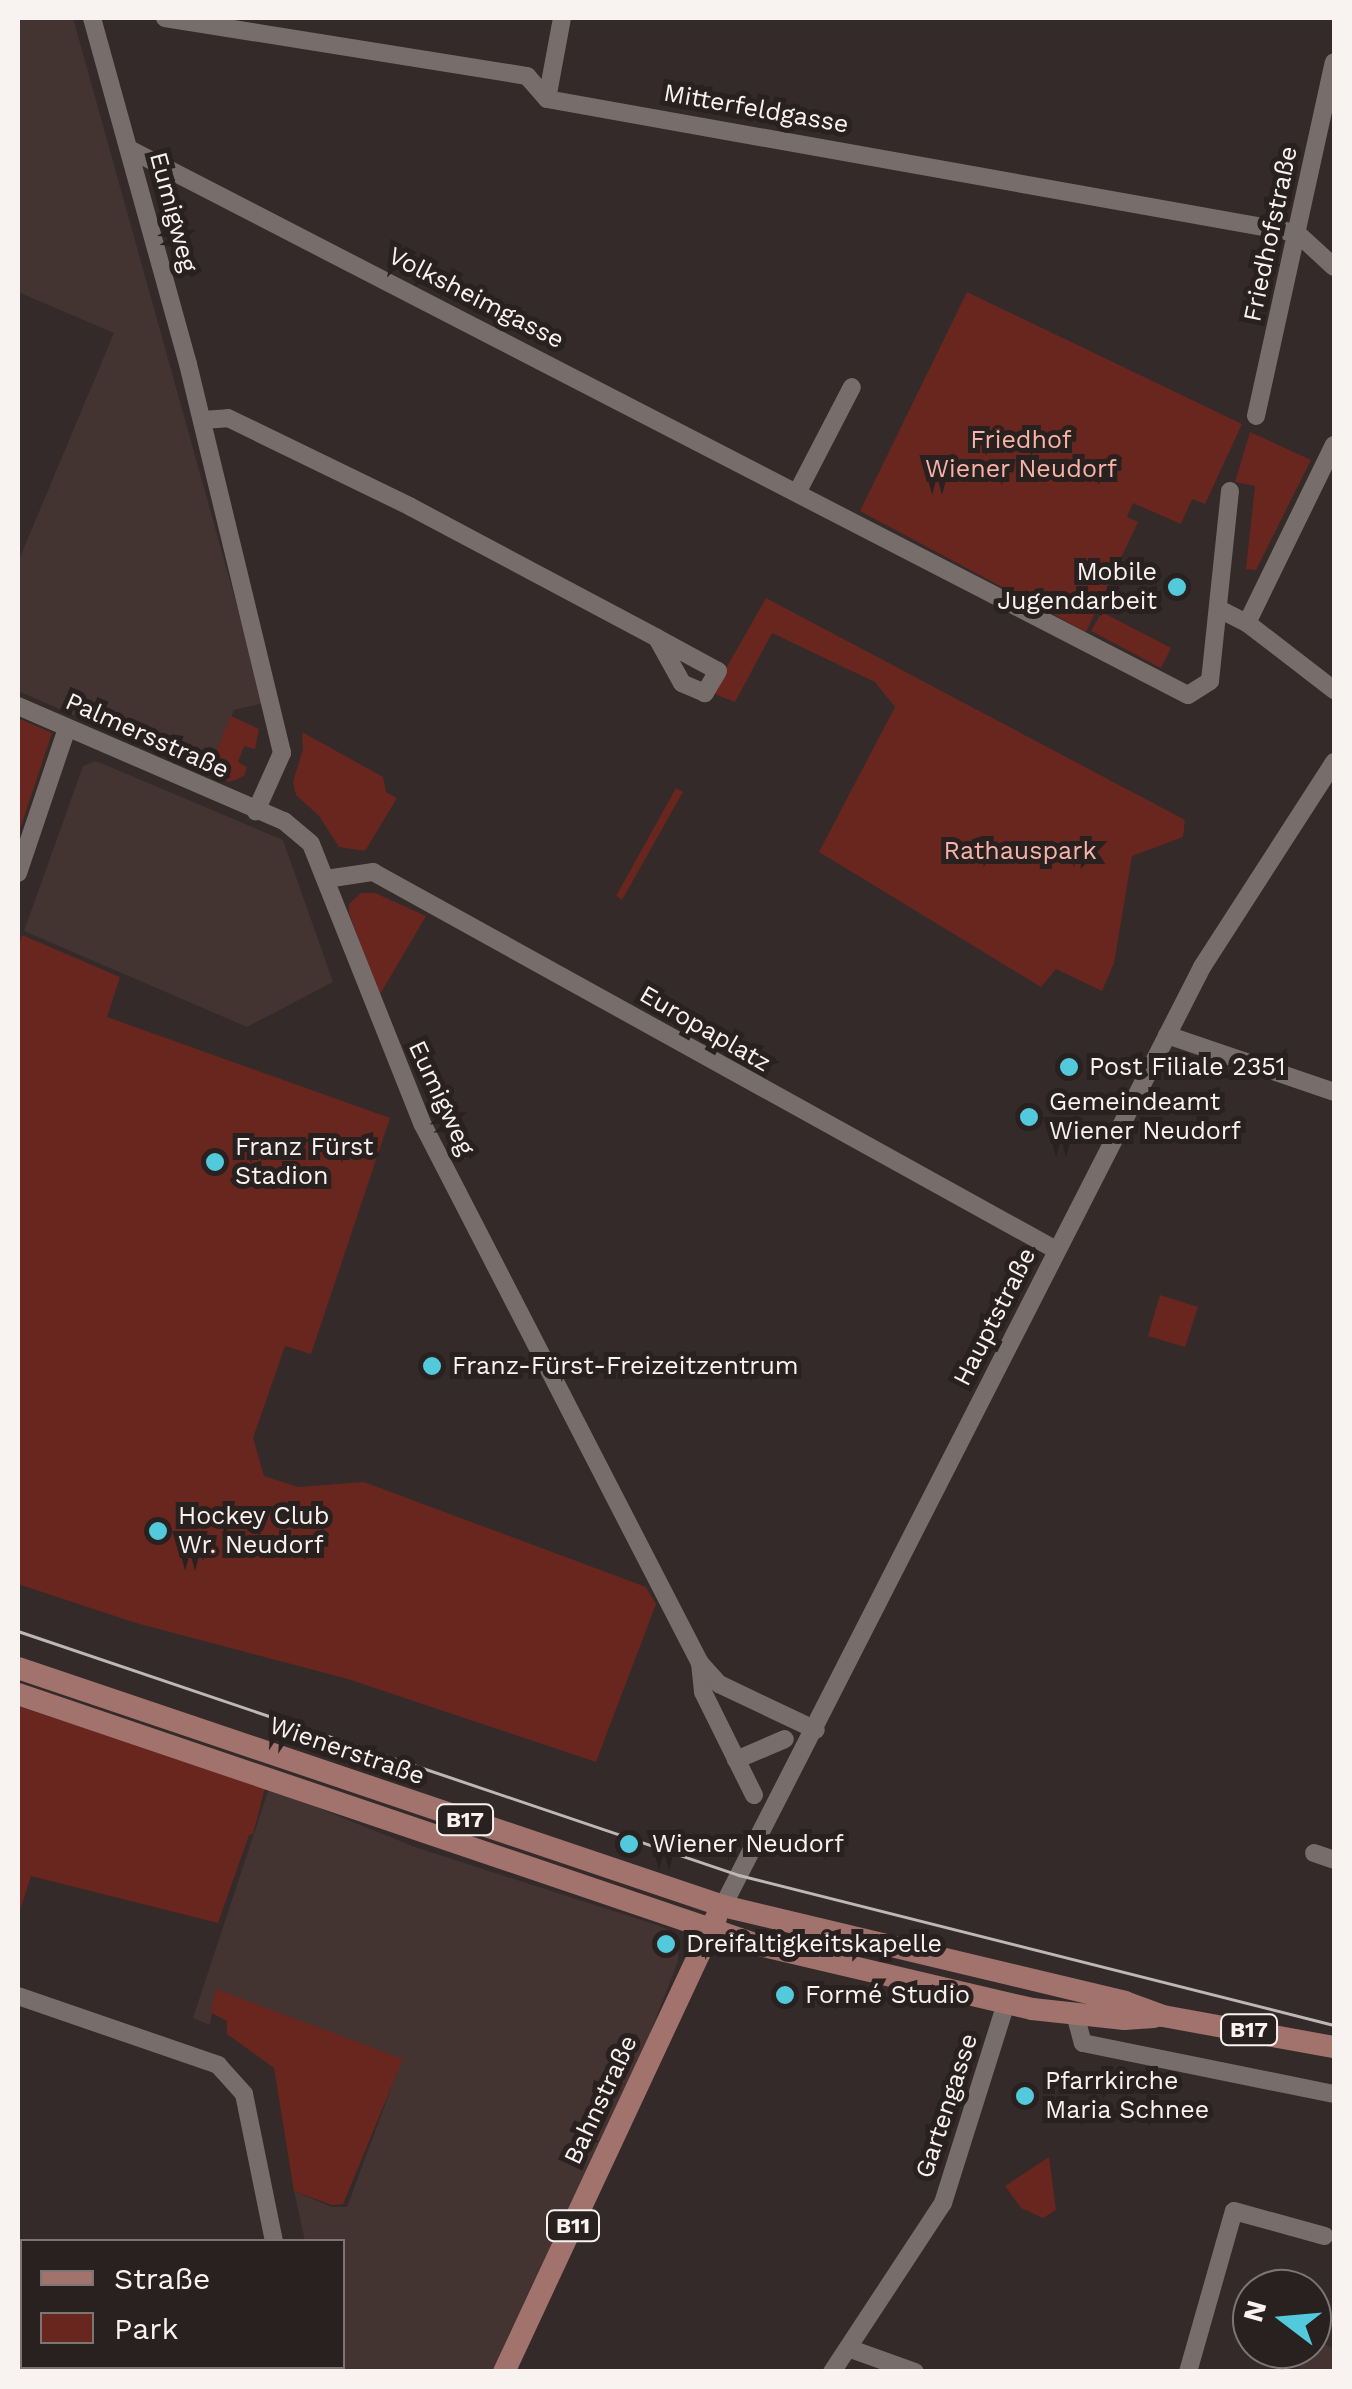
<!DOCTYPE html>
<html>
<head>
<meta charset="utf-8">
<style>
	body { margin:0 }
	#map { position:relative; width:1352px; height:2389px; overflow:hidden; background:#332a29; font-family:"Work Sans",sans-serif }
	div>[style] { position:absolute }
	[style*='--x'] { left:calc(var(--x)*1px); top:calc(var(--y)*1px); width:calc(var(--w)*1px); rotate:calc(var(--a)*1deg) }
	.built>* { inset:0; background:#433331 }
	.green>* { inset:0; background:#69261e }
	.minor>* { height:18px; margin:-9px; padding:0 9px; transform-origin:9px; border-radius:9px; background:#776d6b }
	.major>* { height:22px; margin:-11px; padding:0 11px; transform-origin:11px; border-radius:11px; background:#a2726c }
	.tram>* { height:2.5px; margin:-1.25px; padding:0 1.25px; transform-origin:1.25px; border-radius:1.25px; background:#beb7b6 }
	.dots>* { width:28px; height:28px; translate:-50% -50%; box-sizing:border-box; border:5px solid #29211f; border-radius:50% }
	span { translate:-50% -50%; white-space:nowrap; text-align:center; line-height:1.15; -webkit-text-stroke:10px #29211f; paint-order:stroke }
	.shield-label span { padding:2px 8px; background:#29211f; border:2px solid; border-radius:8px; -webkit-text-stroke-width:0 }
	.shield-label { font-size:22px; color:#f8f2f1; font-weight:700 }
	.street-label { font-size:25px; color:#f8f2f1 }
	.park-label { font-size:25px; color:#f8b3a8 }
	.poi-label { font-size:25px; color:#f8f2f1 }
	.right { translate:-100% -50%; text-align:right }
	.left { translate:0 -50%; text-align:left }
	.frame { position:absolute; inset:0; border:20px solid #f8f2f1; pointer-events:none }
	.legend { position:absolute; left:20px; top:2239px; width:325px; height:130px; box-sizing:border-box; background:#29211f; border:2px solid #7c7573; margin:0; padding:12px 18px; list-style:none; font-size:30px; color:#f8f2f1 }
	.legend li { display:flex; align-items:center; gap:20px; height:50px }
	.legend b { width:50px; border:2px solid #7c7573 }
	.north { position:absolute; left:1232px; top:2269px; width:100px; height:100px; box-sizing:border-box; background:#29211f; border:2px solid #7c7573; border-radius:50%; rotate:286deg; font-size:28px; font-weight:700; line-height:40px; text-align:center; color:#f8f2f1 }
	.north::after { content:''; display:block; margin:auto; width:35px; height:45px; background:#53cadc; clip-path:polygon(50% 0,100% 100%,50% 72%,0 100%) }
</style>
</head>
<body>
<div id="map">
	<div class="built">
		<div style="clip-path:polygon(18px 18px,73px 18px,264px 703px,234px 710px,207px 773px,18px 691px,18px 562px,114px 333px,18px 292px)"></div>
		<div style="clip-path:polygon(96px 761px,283px 840px,333px 982px,247px 1027px,24px 931px,83px 766px)"></div>
		<div style="clip-path:polygon(269px 1788px,415px 1847px,660px 1926px,671px 1931px,679px 1944px,678px 1961px,646px 2044px,493px 2371px,332px 2371px,331px 2367px,342px 2366px,342px 2242px,305px 2241px,294px 2191px,332px 2207px,347px 2207px,402px 2059px,216px 1990px,210px 2025px,193px 2018px)"></div>
		<div style="clip-path:polygon(1312px 2337px,1334px 2349px,1334px 2371px,1298px 2371px,1307px 2349px,1312px 2349px)"></div>
	</div>
	<div class="green">
		<div style="clip-path:polygon(967px 292px,1242px 424px,1205px 504px,1192px 499px,1181px 524px,1133px 503px,1127px 517px,1138px 522px,1086px 632px,860px 511px)"></div>
		<div style="clip-path:polygon(1250px 432px,1311px 460px,1256px 570px,1246px 569px,1255px 486px,1235px 482px)"></div>
		<div style="clip-path:polygon(766px 598px,1185px 820px,1183px 837px,1132px 856px,1114px 963px,1102px 991px,1056px 969px,1041px 987px,819px 852px,895px 707px,875px 682px,772px 633px,735px 702px,712px 693px)"></div>
		<div style="clip-path:polygon(1102px 612px,1171px 648px,1161px 668px,1091px 631px)"></div>
		<div style="clip-path:polygon(231px 716px,259px 729px,255px 749px,244px 746px,238px 762px,247px 767px,244px 776px,230px 782px,207px 773px)"></div>
		<div style="clip-path:polygon(18px 718px,52px 733px,18px 835px)"></div>
		<div style="clip-path:polygon(302px 732px,383px 777px,386px 792px,397px 798px,365px 851px,339px 847px,319px 816px,296px 795px,293px 782px,303px 749px)"></div>
		<div style="clip-path:polygon(676px 788px,683px 792px,622px 900px,616px 896px)"></div>
		<div style="clip-path:polygon(361px 893px,375px 893px,426px 916px,379px 996px,349px 913px,349px 904px)"></div>
		<div style="clip-path:polygon(22px 935px,120px 977px,107px 1017px,390px 1118px,311px 1354px,285px 1346px,253px 1438px,264px 1476px,298px 1487px,364px 1482px,646px 1587px,656px 1604px,596px 1762px,348px 1679px,136px 1623px,18px 1584px,18px 947px)"></div>
		<div style="clip-path:polygon(1160px 1295px,1198px 1307px,1185px 1347px,1148px 1336px)"></div>
		<div style="clip-path:polygon(18px 1706px,265px 1788px,253px 1834px,249px 1835px,218px 1923px,31px 1876px,18px 1916px)"></div>
		<div style="clip-path:polygon(216px 1989px,403px 2059px,343px 2204px,332px 2205px,294px 2191px,274px 2068px,227px 2034px,227px 2021px,210px 2012px)"></div>
		<div style="clip-path:polygon(1049px 2157px,1056px 2210px,1043px 2218px,1021px 2208px,1005px 2186px)"></div>
	</div>
	<div class="minor">
		<div style="--x:92;--y:18;--w:359;--a:74.5"></div>
		<div style="--x:188;--y:364;--w:400;--a:76.4"></div>
		<div style="--x:282;--y:753;--w:64;--a:114.1"></div>
		<div style="--x:165;--y:18;--w:367;--a:9.1"></div>
		<div style="--x:527;--y:76;--w:30;--a:49"></div>
		<div style="--x:547;--y:99;--w:762;--a:10.13"></div>
		<div style="--x:1297;--y:233;--w:50;--a:42.6"></div>
		<div style="--x:547;--y:99;--w:82;--a:-79.5"></div>
		<div style="--x:131;--y:150;--w:1189;--a:27.28"></div>
		<div style="--x:1188;--y:695;--w:26;--a:-32"></div>
		<div style="--x:1210;--y:681;--w:191;--a:-84"></div>
		<div style="--x:1256;--y:416;--w:362;--a:-77.6"></div>
		<div style="--x:202;--y:420;--w:26;--a:-4"></div>
		<div style="--x:228;--y:418;--w:203;--a:25.9"></div>
		<div style="--x:411;--y:507;--w:279;--a:28"></div>
		<div style="--x:657;--y:638;--w:69;--a:28.4"></div>
		<div style="--x:718;--y:671;--w:26;--a:121"></div>
		<div style="--x:705;--y:693;--w:25;--a:-157"></div>
		<div style="--x:682;--y:683;--w:51;--a:-119.1"></div>
		<div style="--x:798;--y:491;--w:117;--a:-62.6"></div>
		<div style="--x:1219;--y:609;--w:31;--a:27"></div>
		<div style="--x:1247;--y:623;--w:110;--a:37.6"></div>
		<div style="--x:1247;--y:623;--w:198;--a:-64"></div>
		<div style="--x:18;--y:706;--w:290;--a:23.4"></div>
		<div style="--x:284;--y:821;--w:35;--a:40"></div>
		<div style="--x:311;--y:844;--w:302;--a:68.3"></div>
		<div style="--x:423;--y:1125;--w:605;--a:62.76"></div>
		<div style="--x:700;--y:1663;--w:28;--a:48"></div>
		<div style="--x:719;--y:1684;--w:107;--a:25.4"></div>
		<div style="--x:18;--y:873;--w:153;--a:-71.3"></div>
		<div style="--x:326;--y:879;--w:48;--a:-8.5"></div>
		<div style="--x:373;--y:872;--w:781;--a:28.96"></div>
		<div style="--x:1167;--y:1035;--w:176;--a:18.8"></div>
		<div style="--x:700;--y:1663;--w:29;--a:84"></div>
		<div style="--x:703;--y:1692;--w:115;--a:63.7"></div>
		<div style="--x:736;--y:1760;--w:53;--a:-23.2"></div>
		<div style="--x:1314;--y:1853;--w:21;--a:19"></div>
		<div style="--x:723;--y:1906;--w:1054;--a:-62.97"></div>
		<div style="--x:1202;--y:967;--w:244;--a:-57.2"></div>
		<div style="--x:18;--y:1996;--w:212;--a:19"></div>
		<div style="--x:218;--y:2065;--w:39;--a:48"></div>
		<div style="--x:244;--y:2094;--w:151;--a:78.5"></div>
		<div style="--x:1075;--y:2014;--w:30;--a:75"></div>
		<div style="--x:1083;--y:2043;--w:256;--a:11.5"></div>
		<div style="--x:848;--y:2348;--w:71;--a:19.7"></div>
		<div style="--x:299;--y:2366;--w:6;--a:81"></div>
		<div style="--x:832;--y:2372;--w:202;--a:-56.7"></div>
		<div style="--x:943;--y:2203;--w:210;--a:-72.5"></div>
		<div style="--x:1188;--y:2372;--w:167;--a:-74.1"></div>
		<div style="--x:1234;--y:2211;--w:94;--a:15.4"></div>
	</div>
	<div class="major">
		<div style="--x:18;--y:1668;--w:744;--a:18.65"></div>
		<div style="--x:723;--y:1906;--w:413;--a:13.4"></div>
		<div style="--x:1125;--y:2002;--w:40;--a:20.2"></div>
		<div style="--x:1163;--y:2016;--w:174;--a:10.3"></div>
		<div style="--x:18;--y:1694;--w:778;--a:18.74"></div>
		<div style="--x:755;--y:1944;--w:285;--a:13.2"></div>
		<div style="--x:1032;--y:2009;--w:93;--a:6.2"></div>
		<div style="--x:1124;--y:2019;--w:30;--a:-4"></div>
		<div style="--x:504;--y:2372;--w:501;--a:-64.97"></div>
	</div>
	<div class="tram">
		<div style="--x:18;--y:1631;--w:761;--a:18.7"></div>
		<div style="--x:739;--y:1875;--w:614;--a:14.15"></div>
	</div>
	<div class="dots">
		<div style="left:1177px;top:587px;background:#53cadc"></div>
		<div style="left:1069px;top:1067px;background:#53cadc"></div>
		<div style="left:1029px;top:1117px;background:#53cadc"></div>
		<div style="left:215px;top:1162px;background:#53cadc"></div>
		<div style="left:432px;top:1366px;background:#53cadc"></div>
		<div style="left:158px;top:1531px;background:#53cadc"></div>
		<div style="left:629px;top:1844px;background:#53cadc"></div>
		<div style="left:666px;top:1944px;background:#53cadc"></div>
		<div style="left:785px;top:1995px;background:#53cadc"></div>
		<div style="left:1025px;top:2096px;background:#53cadc"></div>
	</div>
	<div class="shield-label">
		<span style="left:465px;top:1820px">B17</span>
		<span style="left:1249px;top:2030px">B17</span>
		<span style="left:573px;top:2226px">B11</span>
	</div>
	<div class="street-label">
		<span style="left:756px;top:109px;rotate:10deg">Mitterfeldgasse</span>
		<span style="left:173px;top:212px;rotate:75deg">Eumigweg</span>
		<span style="left:1271px;top:234px;rotate:-78deg">Friedhofstraße</span>
		<span style="left:476px;top:298px;rotate:27deg">Volksheimgasse</span>
		<span style="left:147px;top:736px;rotate:24deg">Palmersstraße</span>
		<span style="left:705px;top:1029px;rotate:30deg">Europaplatz</span>
		<span style="left:441px;top:1098px;rotate:65deg">Eumigweg</span>
		<span style="left:995px;top:1317px;rotate:-63deg">Hauptstraße</span>
		<span style="left:347px;top:1751px;rotate:19deg">Wienerstraße</span>
		<span style="left:601px;top:2100px;rotate:-65deg">Bahnstraße</span>
		<span style="left:947px;top:2106px;rotate:-72deg">Gartengasse</span>
	</div>
	<div class="park-label">
		<span style="left:1021px;top:455px">Friedhof<br>Wiener Neudorf</span>
		<span style="left:1020px;top:851px">Rathauspark</span>
	</div>
	<div class="poi-label">
		<span class="right" style="left:1157px;top:587px">Mobile<br>Jugendarbeit</span>
		<span class="left" style="left:1089px;top:1067px">Post Filiale 2351</span>
		<span class="left" style="left:1049px;top:1117px">Gemeindeamt<br>Wiener Neudorf</span>
		<span class="left" style="left:235px;top:1162px">Franz Fürst<br>Stadion</span>
		<span class="left" style="left:452px;top:1366px">Franz-Fürst-Freizeitzentrum</span>
		<span class="left" style="left:178px;top:1531px">Hockey Club<br>Wr. Neudorf</span>
		<span class="left" style="left:652px;top:1844px">Wiener Neudorf</span>
		<span class="left" style="left:686px;top:1944px">Dreifaltigkeitskapelle</span>
		<span class="left" style="left:805px;top:1995px">Formé Studio</span>
		<span class="left" style="left:1045px;top:2096px">Pfarrkirche<br>Maria Schnee</span>
	</div>
	<div class="frame"></div>
	<ul class="legend">
	<li><b style="height:12px;background:#a2726c"></b>Straße</li>
	<li><b style="height:28px;background:#69261e"></b>Park</li>
	</ul>
	<div class="north">N</div>
</div>
</body>
</html>
